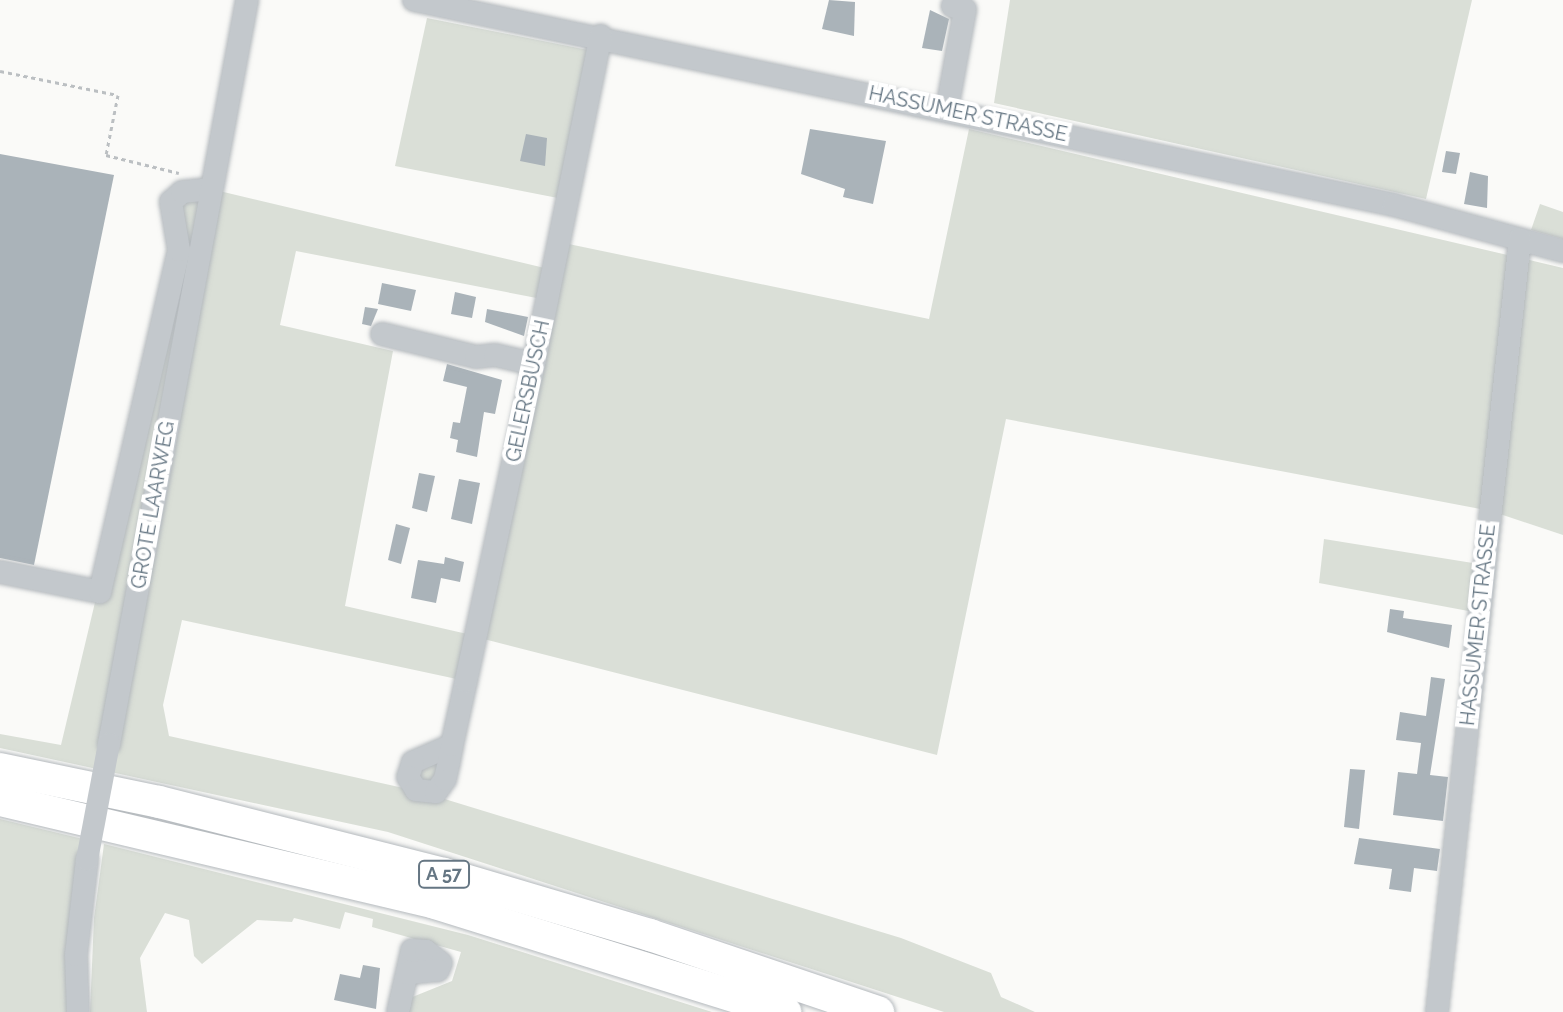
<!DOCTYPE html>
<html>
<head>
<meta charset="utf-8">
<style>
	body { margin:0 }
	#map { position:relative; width:1563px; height:1012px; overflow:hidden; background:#fafaf8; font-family:Raleway,sans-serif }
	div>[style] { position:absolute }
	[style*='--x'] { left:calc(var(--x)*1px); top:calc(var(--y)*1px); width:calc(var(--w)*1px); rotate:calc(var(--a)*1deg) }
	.green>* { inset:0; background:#dadfd7 }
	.building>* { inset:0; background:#aab3b9 }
	.path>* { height:3px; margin-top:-1.5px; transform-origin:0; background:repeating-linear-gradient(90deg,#bbbfc2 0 4px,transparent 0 8px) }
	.roads { filter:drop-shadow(0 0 2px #b4b9bd) drop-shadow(0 0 2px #b4b9bd) }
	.minor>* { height:22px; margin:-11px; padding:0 11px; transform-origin:11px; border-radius:11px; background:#c3c8cc }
	.highway>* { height:32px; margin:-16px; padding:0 16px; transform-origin:16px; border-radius:16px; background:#fff }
	.minor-bridge>* { height:22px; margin:-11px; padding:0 11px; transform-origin:11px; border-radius:11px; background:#c3c8cc }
	span { translate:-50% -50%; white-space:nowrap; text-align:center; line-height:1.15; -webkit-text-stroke:8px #fff; paint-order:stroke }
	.shield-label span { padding:2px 6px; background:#fff; border:2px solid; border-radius:6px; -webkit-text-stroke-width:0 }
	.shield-label { font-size:18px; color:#657683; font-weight:700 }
	.street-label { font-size:20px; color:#657683 }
</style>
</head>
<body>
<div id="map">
	<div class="green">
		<div style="clip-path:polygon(1010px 0,1472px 0,1426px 199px,994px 103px)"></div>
		<div style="clip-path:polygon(427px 18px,598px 52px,568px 200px,395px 166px)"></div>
		<div style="clip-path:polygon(evenodd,969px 129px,1563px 268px,1563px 535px,1491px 511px,1006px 419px,937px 755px,476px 637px,466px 681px,182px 620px,163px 705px,169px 736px,417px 791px,408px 777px,452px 745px,425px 793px,901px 938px,991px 973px,1001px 997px,1035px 1012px,944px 1012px,388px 832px,0 748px,0 734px,61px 745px,179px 250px,171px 202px,211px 189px,553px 270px,559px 242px,929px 319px,969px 129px,296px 251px,547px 300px,476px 636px,345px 606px,393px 351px,280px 325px,296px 251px)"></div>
		<div style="clip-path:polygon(1540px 204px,1563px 212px,1563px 239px,1531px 230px)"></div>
		<div style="clip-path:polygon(1324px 539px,1485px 565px,1479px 613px,1319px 583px)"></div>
		<div style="clip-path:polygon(0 819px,83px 839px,68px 1012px,0 1012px)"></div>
		<div style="clip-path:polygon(104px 844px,468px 935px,712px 1012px,403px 1012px,405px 1000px,452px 981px,461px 952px,372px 927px,373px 919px,345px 912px,340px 929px,294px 918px,292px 922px,257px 920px,202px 964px,194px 956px,189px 920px,165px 913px,140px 958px,147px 1012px,90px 1012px,94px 918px)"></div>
	</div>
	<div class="building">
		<div style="clip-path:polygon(829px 0,855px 2px,854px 36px,822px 29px)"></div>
		<div style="clip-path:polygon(930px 10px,949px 19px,942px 51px,922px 48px)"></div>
		<div style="clip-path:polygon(810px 129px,886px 141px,873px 204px,843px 197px,845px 189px,801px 174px)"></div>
		<div style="clip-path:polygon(526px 134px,547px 138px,545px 166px,520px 161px)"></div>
		<div style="clip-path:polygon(1446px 151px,1460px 153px,1456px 174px,1442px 172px)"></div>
		<div style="clip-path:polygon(0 154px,114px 175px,34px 565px,0 558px)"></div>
		<div style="clip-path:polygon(1470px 172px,1488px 176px,1487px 208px,1464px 204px)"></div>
		<div style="clip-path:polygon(382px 283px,416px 290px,411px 311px,378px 304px)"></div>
		<div style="clip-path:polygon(455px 292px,476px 297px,472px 318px,451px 314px)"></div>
		<div style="clip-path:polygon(365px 307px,378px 309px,371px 326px,362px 324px)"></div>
		<div style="clip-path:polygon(487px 309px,528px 317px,524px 336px,485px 322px)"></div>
		<div style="clip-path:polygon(447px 364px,502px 380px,495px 414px,484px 412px,477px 457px,456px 452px,458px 440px,450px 438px,453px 422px,460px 423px,467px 387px,443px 381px)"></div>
		<div style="clip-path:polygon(419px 473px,435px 476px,427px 512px,412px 508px)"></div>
		<div style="clip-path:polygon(459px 479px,480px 483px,472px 524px,451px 519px)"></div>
		<div style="clip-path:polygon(396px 524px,410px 528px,401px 564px,388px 560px)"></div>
		<div style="clip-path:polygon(445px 557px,464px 562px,460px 582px,441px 578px,436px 603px,411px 598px,418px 560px,444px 564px)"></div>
		<div style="clip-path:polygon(1390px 609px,1404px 611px,1403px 618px,1452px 625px,1449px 648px,1387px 632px)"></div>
		<div style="clip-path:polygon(1431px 677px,1445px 679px,1430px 775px,1448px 777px,1443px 821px,1393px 815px,1398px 772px,1417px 774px,1421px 743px,1396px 740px,1400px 712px,1426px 716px)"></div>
		<div style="clip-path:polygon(1350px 769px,1365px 770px,1359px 829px,1344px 827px)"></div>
		<div style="clip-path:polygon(1359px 838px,1440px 849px,1437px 871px,1414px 868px,1411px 892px,1389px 889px,1392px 869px,1354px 864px)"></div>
		<div style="clip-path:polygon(363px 965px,380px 968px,376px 1009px,334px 1000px,340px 974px,360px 978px)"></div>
	</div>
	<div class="path">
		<div style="--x:0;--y:71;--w:120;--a:11.5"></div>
		<div style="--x:118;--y:95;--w:61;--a:101.3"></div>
		<div style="--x:106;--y:155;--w:75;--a:13.9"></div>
	</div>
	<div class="roads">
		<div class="minor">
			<div style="--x:414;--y:0;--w:1001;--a:11.81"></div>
			<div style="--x:1394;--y:205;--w:175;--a:15.2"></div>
			<div style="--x:947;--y:109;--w:101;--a:-79.7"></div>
			<div style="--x:965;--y:10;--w:13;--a:-162"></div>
			<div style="--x:382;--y:334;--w:97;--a:13.7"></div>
			<div style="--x:476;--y:357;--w:19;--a:-6"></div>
			<div style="--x:495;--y:355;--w:40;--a:13"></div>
			<div style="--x:0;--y:572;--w:102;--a:11.3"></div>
			<div style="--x:100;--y:592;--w:351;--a:-77"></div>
			<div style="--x:179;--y:250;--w:49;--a:-99.5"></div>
			<div style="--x:171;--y:202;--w:15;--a:-42"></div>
			<div style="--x:182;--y:192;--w:29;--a:-6"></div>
			<div style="--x:109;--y:744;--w:757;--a:-79.49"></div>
			<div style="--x:452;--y:745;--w:43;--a:156.4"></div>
			<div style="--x:413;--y:762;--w:16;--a:108"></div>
			<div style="--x:408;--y:777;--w:15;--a:58"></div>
			<div style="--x:416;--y:790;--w:20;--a:6"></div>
			<div style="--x:436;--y:792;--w:16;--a:-55"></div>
			<div style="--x:445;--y:779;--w:18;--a:-77"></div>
			<div style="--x:449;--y:761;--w:16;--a:-79"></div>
			<div style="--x:452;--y:745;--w:66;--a:-77.7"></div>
			<div style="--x:466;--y:681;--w:324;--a:-77.9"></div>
			<div style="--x:534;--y:364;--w:335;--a:-78.5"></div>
			<div style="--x:78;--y:1012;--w:57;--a:-92"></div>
			<div style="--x:76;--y:955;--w:96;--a:-83.4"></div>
			<div style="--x:398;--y:1012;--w:9;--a:-77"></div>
			<div style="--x:400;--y:1003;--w:54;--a:-77.2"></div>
			<div style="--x:412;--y:950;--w:14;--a:4"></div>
			<div style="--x:426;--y:951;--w:19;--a:39"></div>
			<div style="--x:441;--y:963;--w:8;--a:113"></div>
			<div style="--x:438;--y:970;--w:31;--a:174"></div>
			<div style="--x:1437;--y:1012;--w:777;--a:-83.87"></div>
		</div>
		<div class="highway">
			<div style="--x:0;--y:769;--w:162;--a:11.7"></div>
			<div style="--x:159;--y:802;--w:294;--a:14.2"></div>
			<div style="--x:444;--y:874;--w:215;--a:16.5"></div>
			<div style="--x:650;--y:935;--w:241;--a:18.7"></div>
			<div style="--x:0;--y:800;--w:447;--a:13.3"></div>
			<div style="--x:435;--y:903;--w:367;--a:17.3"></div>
		</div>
	</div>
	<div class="minor-bridge">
		<div style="--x:87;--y:860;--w:118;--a:-79.3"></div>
	</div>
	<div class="shield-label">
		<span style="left:444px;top:874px">A 57</span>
	</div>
	<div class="street-label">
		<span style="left:968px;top:114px;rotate:12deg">HASSUMER STRASSE</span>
		<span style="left:528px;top:391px;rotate:-78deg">GELERSBUSCH</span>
		<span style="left:153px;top:505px;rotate:-80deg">GROTE LAARWEG</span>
		<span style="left:1478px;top:625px;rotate:-84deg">HASSUMER STRASSE</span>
	</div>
</div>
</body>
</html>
